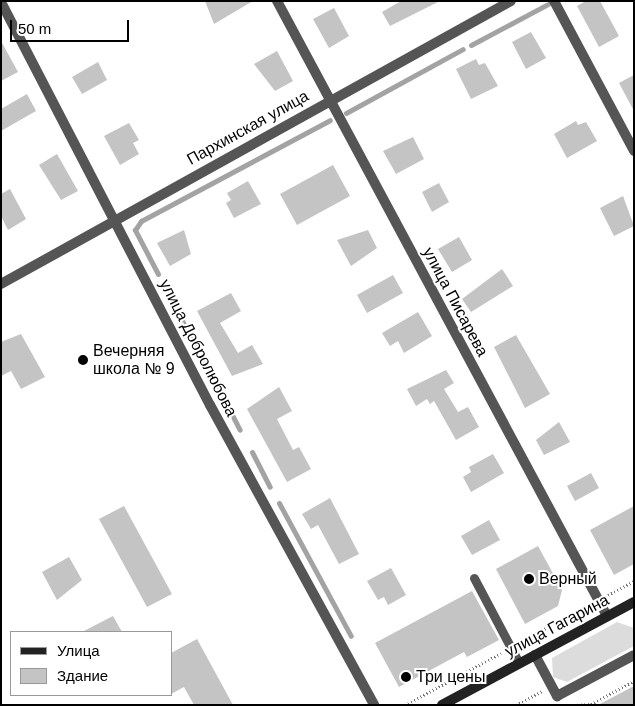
<!DOCTYPE html>
<html>
<head>
<meta charset="utf-8">
<style>
	body { margin:0 }
	#map { position:relative; width:635px; height:706px; overflow:hidden; background:#fff; font-family:Arial,sans-serif }
	div>[style] { position:absolute }
	[style*='--x'] { left:calc(var(--x)*1px); top:calc(var(--y)*1px); width:calc(var(--w)*1px); rotate:calc(var(--a)*1deg) }
	.green>* { inset:0; background:#dcdcdc }
	.stream>* { height:5px; margin:-2.5px; padding:0 2.5px; transform-origin:2.5px; border-radius:2.5px; background:#a3a3a3 }
	.building>* { inset:0; background:#c4c4c4 }
	.path>* { height:3px; margin-top:-1.5px; transform-origin:0; background:repeating-linear-gradient(90deg,#777 0 1px,transparent 0 3.5px) }
	.service>* { height:9px; margin:-4.5px; padding:0 4.5px; transform-origin:4.5px; border-radius:4.5px; background:#555 }
	.minor>* { height:10px; margin:-5px; padding:0 5px; transform-origin:5px; border-radius:5px; background:#555 }
	.secondary>* { height:10px; margin:-5px; padding:0 5px; transform-origin:5px; border-radius:5px; background:#222 }
	.dots>* { width:14px; height:14px; translate:-50% -50%; box-sizing:border-box; border:2px solid #fff; border-radius:50% }
	span { translate:-50% -50%; white-space:nowrap; text-align:center; line-height:1.15; -webkit-text-stroke:4px #fff; paint-order:stroke }
	.street-label { font-size:16px; color:#000 }
	.poi-label { font-size:16px; color:#000 }
	.left { translate:0 -50%; text-align:left }
	.frame { position:absolute; inset:0; border:2px solid #000; pointer-events:none }
	.legend { position:absolute; left:10px; top:631px; width:162px; height:65px; box-sizing:border-box; background:#fff; border:1px solid #999; margin:0; padding:6px 9px; list-style:none; font-size:15px; color:#000 }
	.legend li { display:flex; align-items:center; gap:10px; height:25px }
	.legend b { width:25px; border:1px solid #999 }
	.scale { position:absolute; left:10px; top:20px; width:119px; height:22px; box-sizing:border-box; border:2px solid #000; border-top:0; padding-left:6px; font-size:15px; line-height:18px; white-space:nowrap; color:#000; -webkit-text-stroke:4px #fff; paint-order:stroke }
</style>
</head>
<body>
<div id="map">
	<div class="green">
		<div style="clip-path:polygon(617px 622px,634px 628px,634px 646px,567px 682px,553px 677px,552px 658px)"></div>
	</div>
	<div class="stream">
		<div style="--x:471;--y:45;--w:87;--a:-28"></div>
		<div style="--x:346;--y:113;--w:133;--a:-28.7"></div>
		<div style="--x:158;--y:274;--w:50;--a:-117.6"></div>
		<div style="--x:135;--y:230;--w:11;--a:-56"></div>
		<div style="--x:141;--y:221;--w:214;--a:-28.1"></div>
		<div style="--x:165;--y:288;--w:71;--a:62.4"></div>
		<div style="--x:203;--y:361;--w:8;--a:60"></div>
		<div style="--x:215;--y:382;--w:11;--a:63"></div>
		<div style="--x:226;--y:403;--w:30;--a:63"></div>
		<div style="--x:252;--y:452;--w:39;--a:63"></div>
		<div style="--x:279;--y:503;--w:151;--a:61.6"></div>
	</div>
	<div class="building">
		<div style="clip-path:polygon(205px 1px,253px 1px,214px 24px)"></div>
		<div style="clip-path:polygon(401px 1px,440px 1px,390px 26px,382px 12px)"></div>
		<div style="clip-path:polygon(586px 1px,600px 1px,619px 36px,599px 47px,577px 6px)"></div>
		<div style="clip-path:polygon(334px 8px,349px 36px,329px 48px,313px 19px)"></div>
		<div style="clip-path:polygon(531px 32px,546px 58px,526px 69px,512px 42px)"></div>
		<div style="clip-path:polygon(1px 41px,18px 72px,1px 81px)"></div>
		<div style="clip-path:polygon(277px 51px,293px 81px,275px 91px,254px 64px)"></div>
		<div style="clip-path:polygon(476px 59px,479px 65px,485px 63px,498px 86px,471px 99px,456px 69px)"></div>
		<div style="clip-path:polygon(98px 62px,107px 80px,82px 94px,72px 77px)"></div>
		<div style="clip-path:polygon(634px 75px,634px 111px,619px 83px)"></div>
		<div style="clip-path:polygon(27px 94px,36px 111px,1px 131px,1px 109px)"></div>
		<div style="clip-path:polygon(576px 121px,578px 125px,586px 122px,597px 141px,567px 158px,554px 134px)"></div>
		<div style="clip-path:polygon(129px 123px,139px 140px,133px 143px,139px 154px,120px 165px,104px 136px)"></div>
		<div style="clip-path:polygon(413px 137px,424px 159px,396px 174px,383px 151px)"></div>
		<div style="clip-path:polygon(57px 154px,78px 191px,61px 200px,39px 165px)"></div>
		<div style="clip-path:polygon(333px 165px,350px 196px,297px 225px,280px 194px)"></div>
		<div style="clip-path:polygon(248px 181px,261px 204px,234px 218px,226px 203px,231px 200px,227px 193px)"></div>
		<div style="clip-path:polygon(439px 183px,449px 202px,432px 212px,422px 192px)"></div>
		<div style="clip-path:polygon(10px 189px,26px 219px,8px 230px,1px 216px,1px 194px)"></div>
		<div style="clip-path:polygon(623px 196px,634px 226px,614px 236px,600px 208px)"></div>
		<div style="clip-path:polygon(184px 230px,191px 254px,170px 266px,157px 243px)"></div>
		<div style="clip-path:polygon(368px 230px,377px 248px,351px 266px,337px 240px)"></div>
		<div style="clip-path:polygon(459px 237px,472px 260px,452px 272px,438px 249px)"></div>
		<div style="clip-path:polygon(502px 269px,513px 286px,471px 312px,462px 299px)"></div>
		<div style="clip-path:polygon(393px 275px,403px 293px,367px 313px,357px 295px)"></div>
		<div style="clip-path:polygon(231px 293px,241px 311px,220px 323px,238px 353px,252px 345px,263px 364px,232px 376px,197px 311px)"></div>
		<div style="clip-path:polygon(418px 312px,432px 336px,404px 353px,398px 341px,390px 346px,382px 333px)"></div>
		<div style="clip-path:polygon(21px 334px,45px 377px,21px 389px,11px 371px,1px 376px,1px 342px)"></div>
		<div style="clip-path:polygon(516px 335px,550px 394px,525px 408px,494px 347px)"></div>
		<div style="clip-path:polygon(446px 370px,454px 383px,444px 389px,458px 412px,468px 407px,479px 427px,456px 440px,434px 401px,430px 404px,427px 399px,416px 406px,407px 389px)"></div>
		<div style="clip-path:polygon(279px 387px,292px 411px,277px 419px,293px 450px,299px 447px,311px 469px,287px 482px,247px 409px)"></div>
		<div style="clip-path:polygon(559px 422px,570px 442px,544px 455px,536px 440px)"></div>
		<div style="clip-path:polygon(493px 454px,504px 473px,471px 492px,463px 477px,471px 472px,469px 467px)"></div>
		<div style="clip-path:polygon(591px 473px,599px 488px,575px 501px,567px 486px)"></div>
		<div style="clip-path:polygon(330px 498px,359px 554px,339px 564px,318px 525px,311px 529px,302px 514px)"></div>
		<div style="clip-path:polygon(124px 506px,172px 594px,147px 607px,99px 519px)"></div>
		<div style="clip-path:polygon(634px 506px,634px 564px,614px 575px,590px 530px)"></div>
		<div style="clip-path:polygon(489px 520px,500px 540px,472px 555px,461px 536px)"></div>
		<div style="clip-path:polygon(538px 546px,562px 590px,558px 606px,525px 624px,496px 569px)"></div>
		<div style="clip-path:polygon(69px 557px,82px 580px,57px 600px,42px 572px)"></div>
		<div style="clip-path:polygon(391px 568px,406px 595px,388px 605px,384px 597px,378px 600px,367px 581px)"></div>
		<div style="clip-path:polygon(472px 591px,499px 640px,467px 657px,464px 652px,399px 687px,375px 643px)"></div>
		<div style="clip-path:polygon(113px 616px,122px 632px,82px 632px)"></div>
		<div style="clip-path:polygon(197px 639px,233px 705px,194px 705px,184px 687px,171px 694px,171px 653px)"></div>
		<div style="clip-path:polygon(634px 686px,634px 705px,598px 705px)"></div>
	</div>
	<div class="path">
		<div style="--x:608;--y:595;--w:30;--a:-28"></div>
		<div style="--x:520;--y:642;--w:78;--a:-28.2"></div>
		<div style="--x:405;--y:705;--w:109;--a:-28.4"></div>
		<div style="--x:516;--y:705;--w:30;--a:-28"></div>
		<div style="--x:574;--y:705;--w:17;--a:-3"></div>
		<div style="--x:591;--y:704;--w:49;--a:-28.1"></div>
	</div>
	<div class="service">
		<div style="--x:474;--y:578;--w:96;--a:62.1"></div>
	</div>
	<div class="minor">
		<div style="--x:277;--y:1;--w:698;--a:61.78"></div>
		<div style="--x:554;--y:1;--w:170;--a:61.9"></div>
		<div style="--x:1;--y:2;--w:454;--a:62.6"></div>
		<div style="--x:210;--y:405;--w:342;--a:61.3"></div>
		<div style="--x:1;--y:284;--w:583;--a:-29.03"></div>
		<div style="--x:535;--y:655;--w:47;--a:61.8"></div>
		<div style="--x:557;--y:696;--w:87;--a:-28"></div>
	</div>
	<div class="secondary">
		<div style="--x:442;--y:705;--w:218;--a:-28.2"></div>
	</div>
	<div class="dots">
		<div style="left:83px;top:360px;background:#000"></div>
		<div style="left:529px;top:579px;background:#000"></div>
		<div style="left:406px;top:677px;background:#000"></div>
	</div>
	<div class="street-label">
		<span style="left:248px;top:128px;rotate:-29deg">Пархинская улица</span>
		<span style="left:455px;top:302px;rotate:62deg">улица Писарева</span>
		<span style="left:198px;top:348px;rotate:63deg">улица Добролюбова</span>
		<span style="left:557px;top:626px;rotate:-28deg">улица Гагарина</span>
	</div>
	<div class="poi-label">
		<span class="left" style="left:93px;top:360px">Вечерняя<br>школа № 9</span>
		<span class="left" style="left:539px;top:579px">Верный</span>
		<span class="left" style="left:416px;top:677px">Три цены</span>
	</div>
	<div class="frame"></div>
	<ul class="legend">
	<li><b style="height:6px;background:#222"></b>Улица</li>
	<li><b style="height:14px;background:#c4c4c4"></b>Здание</li>
	</ul>
	<div class="scale">50 m</div>
</div>
</body>
</html>
